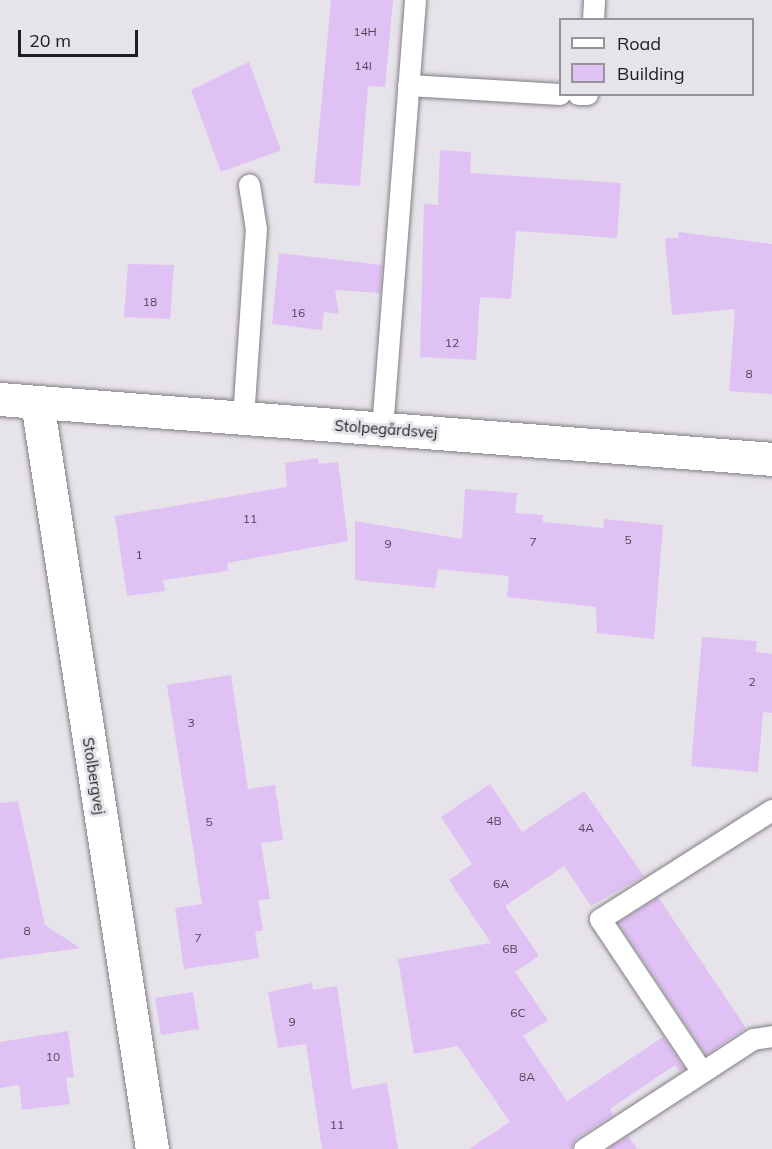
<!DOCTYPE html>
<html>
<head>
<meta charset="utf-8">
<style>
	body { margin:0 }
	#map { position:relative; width:772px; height:1149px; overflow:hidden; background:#e7e3ea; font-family:Mulish,sans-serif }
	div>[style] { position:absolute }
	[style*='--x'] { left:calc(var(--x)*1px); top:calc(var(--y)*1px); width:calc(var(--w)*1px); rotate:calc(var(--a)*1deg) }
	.building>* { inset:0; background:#e0c1f4 }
	.roads { filter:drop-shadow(0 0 2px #827e85) drop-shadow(0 0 2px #827e85) }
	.service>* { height:21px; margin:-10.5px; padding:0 10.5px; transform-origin:10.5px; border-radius:10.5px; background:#fff }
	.minor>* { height:33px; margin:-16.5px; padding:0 16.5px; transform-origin:16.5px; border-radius:16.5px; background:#fff }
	span { translate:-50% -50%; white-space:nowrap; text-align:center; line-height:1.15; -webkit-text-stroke:6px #e7e3ea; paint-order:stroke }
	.number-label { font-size:12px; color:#4e4655 }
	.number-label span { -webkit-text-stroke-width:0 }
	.street-label { font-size:15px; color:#1e1d20 }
	.legend { position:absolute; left:559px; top:18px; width:195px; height:78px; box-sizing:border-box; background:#e7e3ea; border:2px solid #979499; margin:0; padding:8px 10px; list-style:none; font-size:18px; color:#1e1d20 }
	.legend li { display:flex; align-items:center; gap:12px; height:30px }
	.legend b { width:30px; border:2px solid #979499 }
	.scale { position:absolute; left:18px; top:30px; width:120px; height:27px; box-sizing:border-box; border:3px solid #1e1d20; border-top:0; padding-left:8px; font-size:18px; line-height:21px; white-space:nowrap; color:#1e1d20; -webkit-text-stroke:4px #e7e3ea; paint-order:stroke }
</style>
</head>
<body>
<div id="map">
	<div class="building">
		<div style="clip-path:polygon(331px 0,393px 0,385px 87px,368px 86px,360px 186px,314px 183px)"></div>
		<div style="clip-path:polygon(249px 62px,281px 150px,221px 172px,191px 90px)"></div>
		<div style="clip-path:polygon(440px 150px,471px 152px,470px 173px,621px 183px,617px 238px,516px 231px,511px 299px,480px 297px,476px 360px,420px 357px,424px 204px,438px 205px)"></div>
		<div style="clip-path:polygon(679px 232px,772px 244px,772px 394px,729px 391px,735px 309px,672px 315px,665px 238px,678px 238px)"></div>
		<div style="clip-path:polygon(279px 253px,382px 265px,380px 293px,335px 290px,339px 314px,324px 312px,322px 330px,272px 324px)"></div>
		<div style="clip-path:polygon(128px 264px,174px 265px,170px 319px,124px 317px)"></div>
		<div style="clip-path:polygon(318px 458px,319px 464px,338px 462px,348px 541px,227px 563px,228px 571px,163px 580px,165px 591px,127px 596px,115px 516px,287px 487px,285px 463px)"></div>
		<div style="clip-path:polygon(465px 489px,517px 493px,515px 513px,543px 515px,543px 522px,603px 528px,604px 519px,663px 525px,654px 639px,597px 633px,596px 607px,507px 597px,509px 576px,438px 569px,435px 588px,355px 580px,355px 521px,462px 539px)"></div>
		<div style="clip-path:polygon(702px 637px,757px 641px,756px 652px,772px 654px,772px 713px,763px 712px,758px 772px,691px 766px)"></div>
		<div style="clip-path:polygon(231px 675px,248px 789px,275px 785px,283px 840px,261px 843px,270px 899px,258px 900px,263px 930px,255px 932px,259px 958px,184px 969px,175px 908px,202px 904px,167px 685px)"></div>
		<div style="clip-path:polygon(490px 784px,522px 832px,584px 791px,644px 876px,591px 906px,564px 866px,505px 906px,539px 956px,515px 972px,548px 1020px,523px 1036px,567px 1101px,663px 1037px,684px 1068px,680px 1072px,675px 1065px,610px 1109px,613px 1115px,577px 1138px,571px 1149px,469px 1149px,510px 1122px,458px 1046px,414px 1054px,398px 959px,491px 943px,449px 880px,472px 864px,441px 817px)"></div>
		<div style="clip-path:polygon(18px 801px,45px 925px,80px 948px,0 959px,0 803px)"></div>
		<div style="clip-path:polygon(658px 897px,746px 1028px,706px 1055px,618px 923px)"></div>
		<div style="clip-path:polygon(312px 983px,313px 990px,337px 986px,352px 1089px,387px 1083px,398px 1149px,322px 1149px,306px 1044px,278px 1048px,268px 992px)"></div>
		<div style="clip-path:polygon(193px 992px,199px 1029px,161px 1035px,155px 998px)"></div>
		<div style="clip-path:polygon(68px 1031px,74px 1077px,66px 1078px,70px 1104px,22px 1110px,19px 1085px,0 1088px,0 1042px)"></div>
		<div style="clip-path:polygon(628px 1136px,637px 1149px,607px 1149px)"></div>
	</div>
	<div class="roads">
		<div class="service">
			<div style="--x:593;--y:20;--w:20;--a:-87"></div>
			<div style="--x:408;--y:85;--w:152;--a:3.4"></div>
			<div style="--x:578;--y:94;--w:9;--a:0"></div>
			<div style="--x:243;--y:418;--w:189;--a:-86.1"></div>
			<div style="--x:256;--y:229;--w:45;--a:-99"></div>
			<div style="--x:382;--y:429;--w:430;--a:-85.6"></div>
			<div style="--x:702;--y:1072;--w:184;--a:-123.7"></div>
			<div style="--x:600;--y:919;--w:204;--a:-32.4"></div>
			<div style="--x:584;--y:1149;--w:202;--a:-33.1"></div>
			<div style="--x:753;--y:1039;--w:19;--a:-9"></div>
		</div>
		<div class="minor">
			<div style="--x:0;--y:399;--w:774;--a:4.44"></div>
			<div style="--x:37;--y:402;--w:756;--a:81.25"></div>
		</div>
	</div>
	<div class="number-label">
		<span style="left:365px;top:32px">14H</span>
		<span style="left:363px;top:66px">14I</span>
		<span style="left:150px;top:302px">18</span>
		<span style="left:298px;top:313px">16</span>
		<span style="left:452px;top:343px">12</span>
		<span style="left:749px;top:374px">8</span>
		<span style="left:250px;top:519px">11</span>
		<span style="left:628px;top:540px">5</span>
		<span style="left:533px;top:542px">7</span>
		<span style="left:388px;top:544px">9</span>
		<span style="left:139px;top:555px">1</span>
		<span style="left:752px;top:682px">2</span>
		<span style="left:191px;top:723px">3</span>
		<span style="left:494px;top:821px">4B</span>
		<span style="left:209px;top:822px">5</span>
		<span style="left:586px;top:828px">4A</span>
		<span style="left:501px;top:884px">6A</span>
		<span style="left:27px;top:931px">8</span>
		<span style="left:198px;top:938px">7</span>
		<span style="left:510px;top:949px">6B</span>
		<span style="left:518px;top:1013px">6C</span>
		<span style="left:292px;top:1022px">9</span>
		<span style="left:53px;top:1057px">10</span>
		<span style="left:527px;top:1077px">8A</span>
		<span style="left:337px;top:1125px">11</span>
	</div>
	<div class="street-label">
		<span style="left:386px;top:429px;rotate:4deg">Stolpegårdsvej</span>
		<span style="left:94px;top:776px;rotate:81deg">Stolbergvej</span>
	</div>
	<ul class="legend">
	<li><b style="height:8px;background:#fff"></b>Road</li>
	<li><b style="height:16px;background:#e0c1f4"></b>Building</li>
	</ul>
	<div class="scale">20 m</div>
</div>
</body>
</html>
